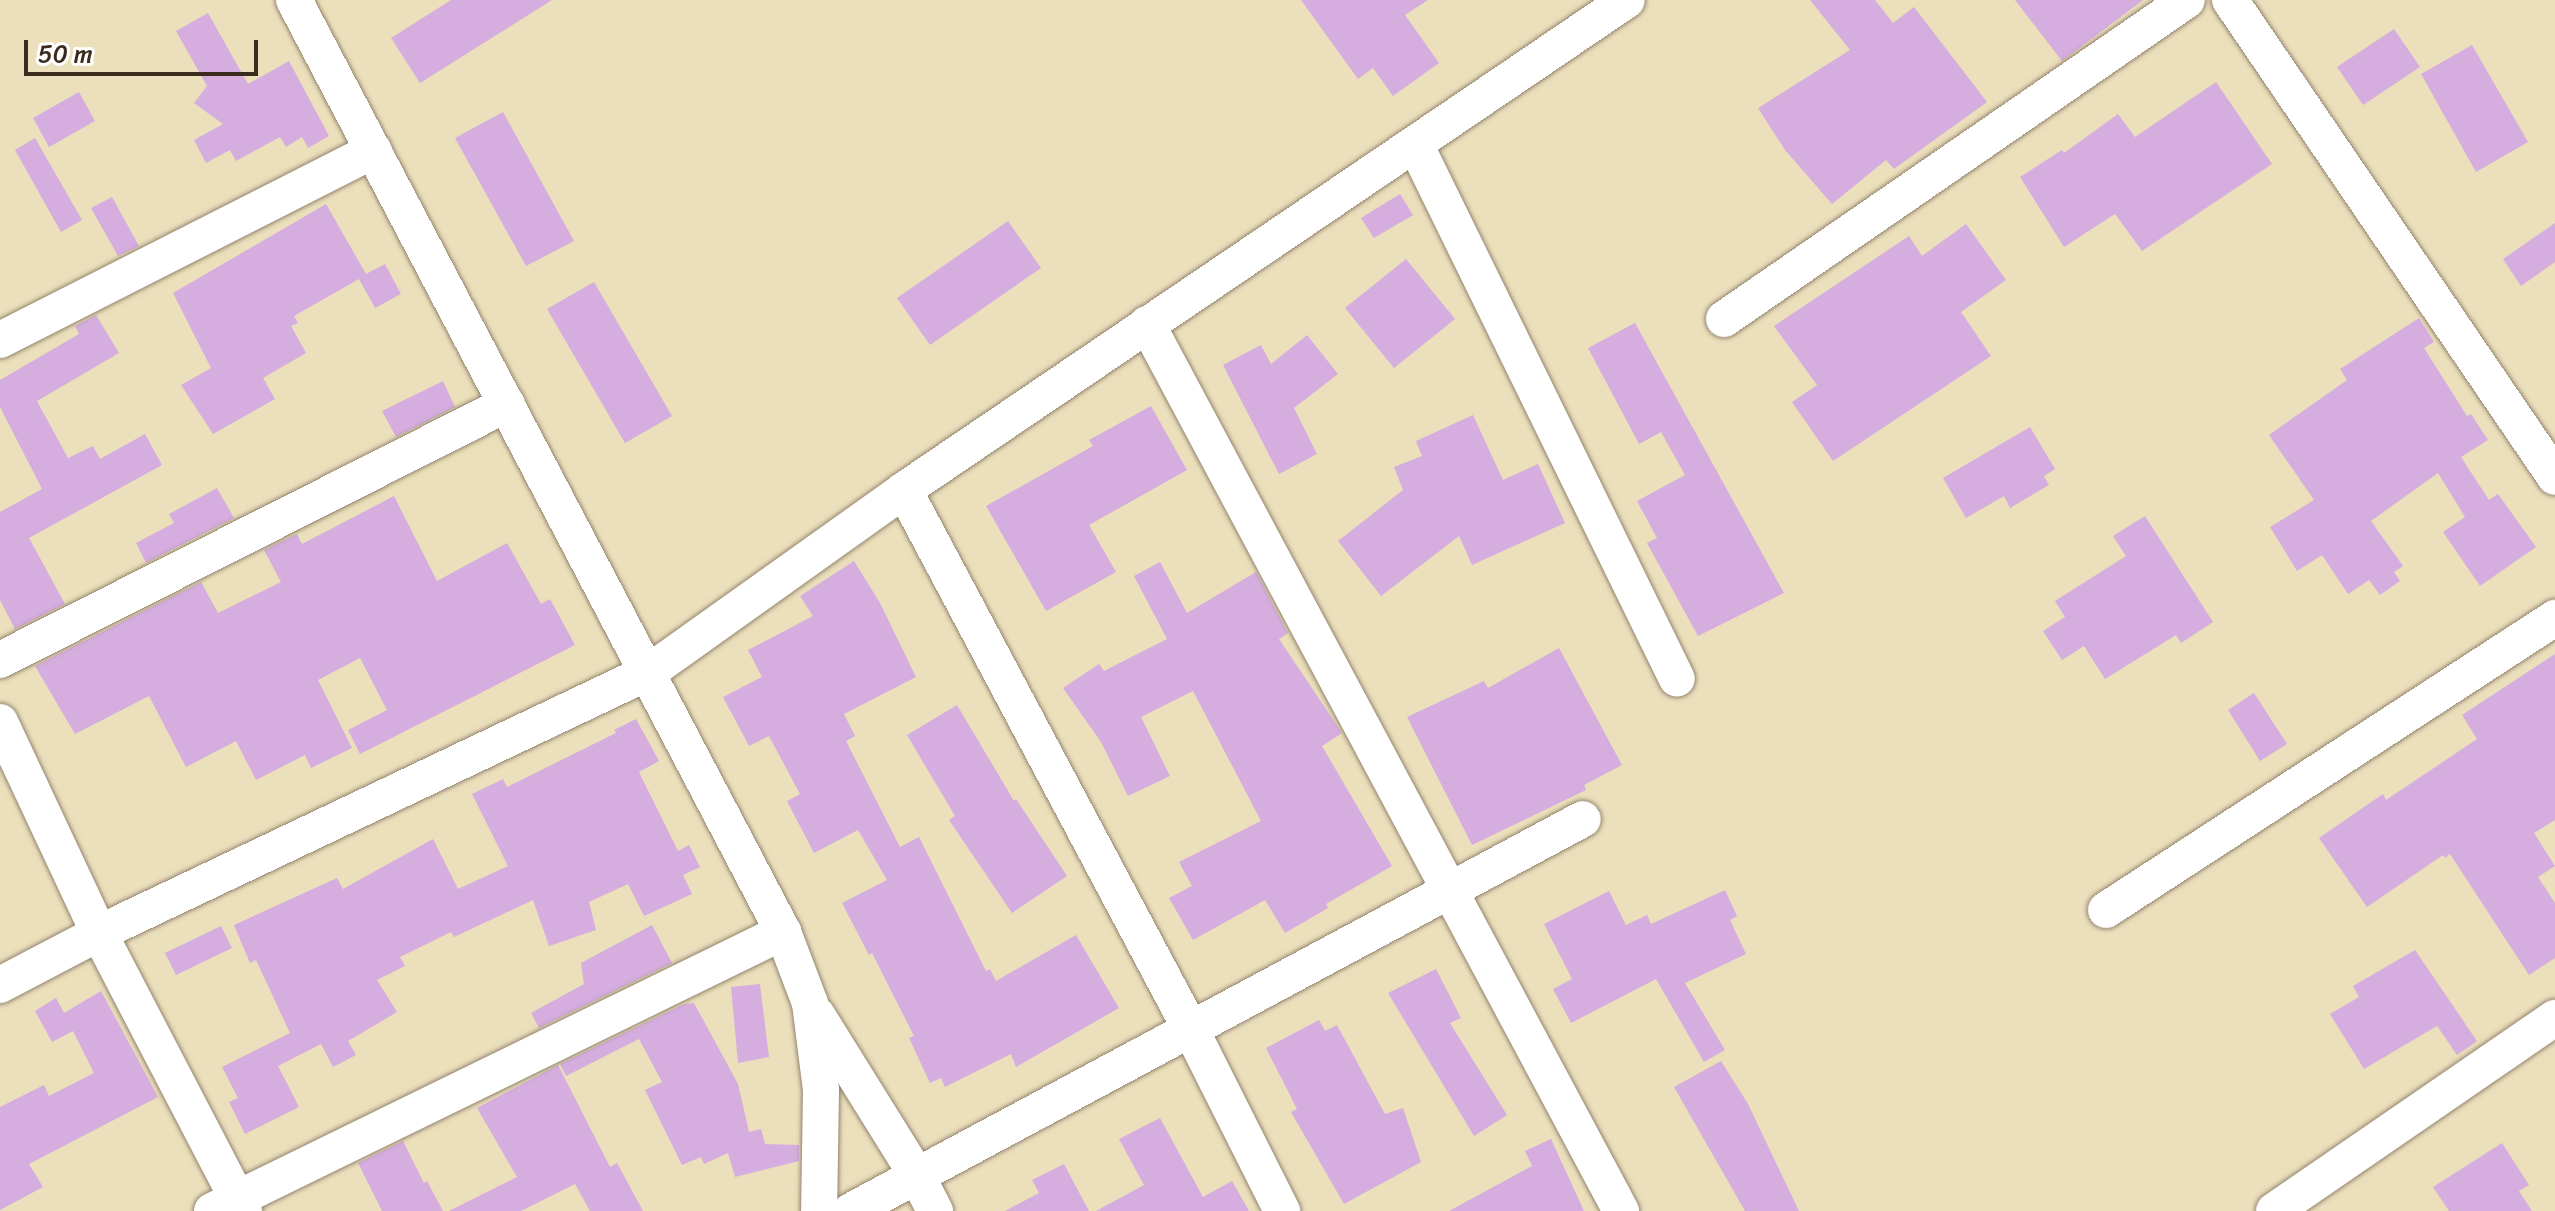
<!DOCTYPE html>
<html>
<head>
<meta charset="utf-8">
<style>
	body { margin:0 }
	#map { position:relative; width:2555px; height:1211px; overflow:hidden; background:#ebdfbc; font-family:Sriracha,sans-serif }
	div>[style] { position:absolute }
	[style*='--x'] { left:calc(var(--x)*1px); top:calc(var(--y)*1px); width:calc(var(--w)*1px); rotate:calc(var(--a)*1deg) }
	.building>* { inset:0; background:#d5addf }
	.roads { filter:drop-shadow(0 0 2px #93846d) drop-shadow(0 0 2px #93846d) }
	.minor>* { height:36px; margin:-18px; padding:0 18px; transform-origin:18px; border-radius:18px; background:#fff }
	span { translate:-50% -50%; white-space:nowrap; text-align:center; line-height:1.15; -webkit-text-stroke:7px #fff; paint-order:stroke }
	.scale { position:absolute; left:24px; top:40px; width:234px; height:36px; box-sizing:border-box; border:4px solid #3b2a1e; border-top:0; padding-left:10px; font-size:24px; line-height:28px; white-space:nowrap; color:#3b2a1e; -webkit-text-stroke:6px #fff; paint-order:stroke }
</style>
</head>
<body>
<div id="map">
	<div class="building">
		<div style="clip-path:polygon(451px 0,552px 0,420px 83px,391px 38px)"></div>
		<div style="clip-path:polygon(1301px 0,1428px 0,1405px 15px,1439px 63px,1393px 96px,1373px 68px,1358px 79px)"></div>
		<div style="clip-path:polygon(1810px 0,1875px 0,1893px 23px,1914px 7px,1987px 102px,1894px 169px,1886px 160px,1832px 204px,1785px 150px,1758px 108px,1850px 50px)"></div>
		<div style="clip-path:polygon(2015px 0,2143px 0,2062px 61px)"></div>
		<div style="clip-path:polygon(208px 13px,248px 84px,289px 61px,329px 136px,308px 148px,302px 137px,286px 147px,280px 137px,236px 161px,230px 150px,206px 163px,194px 140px,223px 124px,194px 103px,207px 86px,176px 31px)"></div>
		<div style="clip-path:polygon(2394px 29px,2420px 67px,2363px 105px,2337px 67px)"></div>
		<div style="clip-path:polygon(2472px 45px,2528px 142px,2476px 172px,2421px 74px)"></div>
		<div style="clip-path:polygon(2216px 82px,2272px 164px,2142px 251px,2115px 214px,2064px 247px,2020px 177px,2062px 150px,2064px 153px,2118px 114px,2135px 137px)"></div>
		<div style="clip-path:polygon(79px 92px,95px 121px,49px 147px,33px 118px)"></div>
		<div style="clip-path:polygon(503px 112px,574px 241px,526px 266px,455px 138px)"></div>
		<div style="clip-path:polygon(35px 138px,82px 220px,61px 232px,15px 150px)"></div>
		<div style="clip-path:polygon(1400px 194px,1413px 215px,1374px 238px,1361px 218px)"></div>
		<div style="clip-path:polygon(112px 197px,139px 246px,118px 256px,91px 208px)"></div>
		<div style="clip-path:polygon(326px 204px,366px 274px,385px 264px,401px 294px,375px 308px,359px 279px,294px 316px,298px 323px,291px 326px,306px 353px,263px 378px,275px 399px,213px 434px,181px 385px,211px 368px,173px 293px)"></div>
		<div style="clip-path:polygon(1008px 221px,1041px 268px,930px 345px,897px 298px)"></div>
		<div style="clip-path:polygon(2555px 223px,2555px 262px,2521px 286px,2503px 259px)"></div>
		<div style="clip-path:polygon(1966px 224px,2006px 280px,1961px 312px,1991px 356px,1833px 461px,1792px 402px,1817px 385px,1774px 326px,1909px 236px,1922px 256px)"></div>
		<div style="clip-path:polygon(1406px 259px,1455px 319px,1394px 368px,1345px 308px)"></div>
		<div style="clip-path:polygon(594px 282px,672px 416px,625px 443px,547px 309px)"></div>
		<div style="clip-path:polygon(96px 315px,119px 353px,37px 401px,68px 458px,93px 446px,100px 459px,145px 434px,162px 465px,29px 538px,65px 604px,15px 629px,0 600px,0 512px,42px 489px,0 407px,0 380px,79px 334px,75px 326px)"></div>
		<div style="clip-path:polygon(2419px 318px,2434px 342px,2424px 348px,2467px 416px,2471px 414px,2488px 440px,2461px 457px,2489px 500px,2498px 494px,2536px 547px,2480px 586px,2443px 532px,2465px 517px,2438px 473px,2371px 521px,2403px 566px,2394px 572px,2400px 581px,2380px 595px,2369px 580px,2348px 594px,2322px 555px,2297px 571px,2270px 527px,2314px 500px,2269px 435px,2347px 380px,2340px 369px)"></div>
		<div style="clip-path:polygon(1635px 323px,1784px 593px,1698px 636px,1647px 543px,1657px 538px,1637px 501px,1685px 475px,1661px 432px,1639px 444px,1588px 348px)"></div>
		<div style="clip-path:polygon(1307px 335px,1338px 374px,1294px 408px,1317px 454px,1279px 474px,1223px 365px,1261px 345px,1271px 364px)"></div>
		<div style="clip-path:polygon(443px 381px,455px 407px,396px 437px,382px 411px)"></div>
		<div style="clip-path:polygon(1151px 406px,1187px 470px,1089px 525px,1116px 572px,1046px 611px,986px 506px,1093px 446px,1089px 440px)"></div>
		<div style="clip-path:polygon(1473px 415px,1503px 480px,1538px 464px,1565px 523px,1472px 565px,1459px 536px,1381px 596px,1338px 541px,1403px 490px,1394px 467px,1422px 456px,1416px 441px)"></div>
		<div style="clip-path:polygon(2030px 427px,2055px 469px,2044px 476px,2049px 485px,2010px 508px,2004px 496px,1966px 518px,1943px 478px)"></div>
		<div style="clip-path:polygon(217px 488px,234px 518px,146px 563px,136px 543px,174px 523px,169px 514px)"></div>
		<div style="clip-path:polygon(394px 496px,437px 581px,507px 543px,541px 604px,550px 599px,575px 645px,360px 754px,348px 730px,387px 710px,360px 658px,318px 680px,352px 748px,311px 768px,305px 755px,256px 780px,236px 741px,186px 767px,149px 696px,75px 734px,35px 666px,201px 582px,218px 613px,281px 582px,264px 550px,297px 534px,302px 544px)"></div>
		<div style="clip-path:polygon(2145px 516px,2213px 622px,2181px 643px,2176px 635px,2105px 679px,2084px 646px,2062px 660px,2043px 631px,2065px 617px,2055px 601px,2126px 556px,2113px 536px)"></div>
		<div style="clip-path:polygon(854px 561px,880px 603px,916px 677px,844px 714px,855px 736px,846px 741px,900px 847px,919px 837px,986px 971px,990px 969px,996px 981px,1076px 935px,1119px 1008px,1016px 1067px,1011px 1054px,945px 1087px,941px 1078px,930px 1083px,909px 1038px,914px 1036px,872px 953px,869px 955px,842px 903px,887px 880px,858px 830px,814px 853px,787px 801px,800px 794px,769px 736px,749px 746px,723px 697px,762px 677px,748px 650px,813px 616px,800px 596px)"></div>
		<div style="clip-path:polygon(1160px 562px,1187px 613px,1256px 572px,1288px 633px,1279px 639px,1342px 733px,1322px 746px,1392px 866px,1326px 904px,1328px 908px,1285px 933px,1265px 900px,1193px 940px,1169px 898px,1192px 886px,1179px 862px,1261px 821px,1193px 691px,1141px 717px,1170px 776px,1128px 796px,1101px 742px,1063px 688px,1099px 664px,1104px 671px,1167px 639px,1134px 576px)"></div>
		<div style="clip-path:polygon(1559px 648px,1622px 765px,1584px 785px,1586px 790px,1472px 845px,1407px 717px,1484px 681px,1488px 688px)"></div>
		<div style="clip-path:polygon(2555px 654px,2555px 820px,2534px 833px,2555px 866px,2538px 877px,2555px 903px,2555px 958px,2529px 975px,2450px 854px,2445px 858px,2443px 855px,2367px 907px,2319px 838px,2383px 794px,2386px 800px,2477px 739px,2462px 715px)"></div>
		<div style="clip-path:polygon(2254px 693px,2287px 744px,2260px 761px,2228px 710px)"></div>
		<div style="clip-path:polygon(957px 705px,1014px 801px,1016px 799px,1067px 876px,1012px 913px,949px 820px,955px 816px,907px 735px)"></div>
		<div style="clip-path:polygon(636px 719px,659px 761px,639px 772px,678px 851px,689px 845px,700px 867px,683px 875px,692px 894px,644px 916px,628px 884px,589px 902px,596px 930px,549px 946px,533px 900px,454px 937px,451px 932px,400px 957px,405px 966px,377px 980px,397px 1012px,348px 1041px,356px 1055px,333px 1067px,321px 1044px,278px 1066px,299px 1107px,245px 1134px,229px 1102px,238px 1098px,222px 1067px,290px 1033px,256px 960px,250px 963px,234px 925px,337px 878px,343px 889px,433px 839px,458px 889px,508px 866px,472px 794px,503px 779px,507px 787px,616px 733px,614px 730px)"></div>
		<div style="clip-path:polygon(1725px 890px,1737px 916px,1730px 920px,1746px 954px,1685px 983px,1725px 1050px,1704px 1062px,1656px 979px,1571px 1023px,1553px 989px,1572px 979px,1544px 924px,1609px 891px,1626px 925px,1647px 915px,1651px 924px)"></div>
		<div style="clip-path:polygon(652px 925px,672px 963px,539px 1028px,531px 1013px,584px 984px,581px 963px)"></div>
		<div style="clip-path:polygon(221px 926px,232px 948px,176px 975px,165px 953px)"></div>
		<div style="clip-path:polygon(2415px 950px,2477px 1041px,2457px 1055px,2437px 1026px,2364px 1069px,2330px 1014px,2359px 997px,2353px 986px)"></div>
		<div style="clip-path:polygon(1436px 969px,1461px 1018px,1450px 1023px,1507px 1115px,1474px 1136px,1388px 993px)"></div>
		<div style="clip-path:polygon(760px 984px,769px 1057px,738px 1063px,731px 987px)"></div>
		<div style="clip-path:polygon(101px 991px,158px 1097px,29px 1164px,43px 1187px,0 1210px,0 1107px,44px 1085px,49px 1096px,94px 1073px,73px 1031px,52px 1042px,35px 1011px,56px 998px,64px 1013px)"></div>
		<div style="clip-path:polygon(694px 1003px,738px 1084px,749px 1132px,761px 1129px,765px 1144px,799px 1145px,799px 1161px,735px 1177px,728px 1153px,704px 1164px,701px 1157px,682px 1165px,645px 1090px,662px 1082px,639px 1039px,566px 1076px,560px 1064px,684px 1004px)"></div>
		<div style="clip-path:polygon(1319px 1020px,1325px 1031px,1337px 1025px,1385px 1114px,1403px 1108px,1421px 1162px,1344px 1204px,1291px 1112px,1297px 1109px,1266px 1048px)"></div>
		<div style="clip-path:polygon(1721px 1061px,1748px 1104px,1799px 1211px,1745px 1211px,1674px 1087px)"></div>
		<div style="clip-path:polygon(558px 1065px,610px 1167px,617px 1163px,643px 1211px,590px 1211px,575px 1184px,521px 1211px,449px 1211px,517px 1177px,477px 1108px)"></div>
		<div style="clip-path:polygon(1160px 1118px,1203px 1197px,1232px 1181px,1249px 1211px,1096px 1211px,1144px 1185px,1119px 1139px)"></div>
		<div style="clip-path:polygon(1551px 1139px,1584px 1211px,1449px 1211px,1532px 1166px,1525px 1151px)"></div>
		<div style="clip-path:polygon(403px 1141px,424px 1183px,427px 1181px,443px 1211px,382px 1211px,358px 1163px)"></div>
		<div style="clip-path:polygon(2502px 1143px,2529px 1185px,2519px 1191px,2532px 1211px,2449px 1211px,2433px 1187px)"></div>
		<div style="clip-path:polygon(1064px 1164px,1089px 1211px,1005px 1211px,1039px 1193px,1032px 1180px)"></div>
	</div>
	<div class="roads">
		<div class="minor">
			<div style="--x:294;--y:0;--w:1052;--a:62.31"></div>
			<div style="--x:783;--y:932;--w:76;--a:69.2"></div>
			<div style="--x:810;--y:1003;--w:88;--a:82.8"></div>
			<div style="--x:821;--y:1090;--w:121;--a:90.9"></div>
			<div style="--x:2230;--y:0;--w:577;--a:55.73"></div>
			<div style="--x:1416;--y:146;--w:593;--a:63.91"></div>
			<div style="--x:1724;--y:319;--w:562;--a:-34.57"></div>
			<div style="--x:1147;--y:324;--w:1006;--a:61.88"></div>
			<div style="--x:0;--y:340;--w:419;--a:-26.9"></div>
			<div style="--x:904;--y:490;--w:612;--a:62.01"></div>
			<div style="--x:1191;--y:1030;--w:203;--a:63.3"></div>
			<div style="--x:0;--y:660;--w:568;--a:-26.79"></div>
			<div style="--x:0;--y:722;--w:233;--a:64.9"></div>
			<div style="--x:99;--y:933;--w:314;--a:62.5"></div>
			<div style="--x:2106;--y:910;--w:536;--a:-33.04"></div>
			<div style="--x:0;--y:985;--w:112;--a:-27.7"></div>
			<div style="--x:99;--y:933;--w:609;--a:-25.39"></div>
			<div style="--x:649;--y:672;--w:313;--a:-35.5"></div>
			<div style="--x:904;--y:490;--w:873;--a:-34.13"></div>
			<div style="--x:817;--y:1015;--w:187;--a:58.1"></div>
			<div style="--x:916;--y:1174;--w:42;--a:62.8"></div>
			<div style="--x:212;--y:1211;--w:636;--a:-26.04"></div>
			<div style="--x:851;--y:1211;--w:830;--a:-28.17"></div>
			<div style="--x:2274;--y:1211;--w:341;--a:-34.5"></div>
		</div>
	</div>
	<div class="scale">50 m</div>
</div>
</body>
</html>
